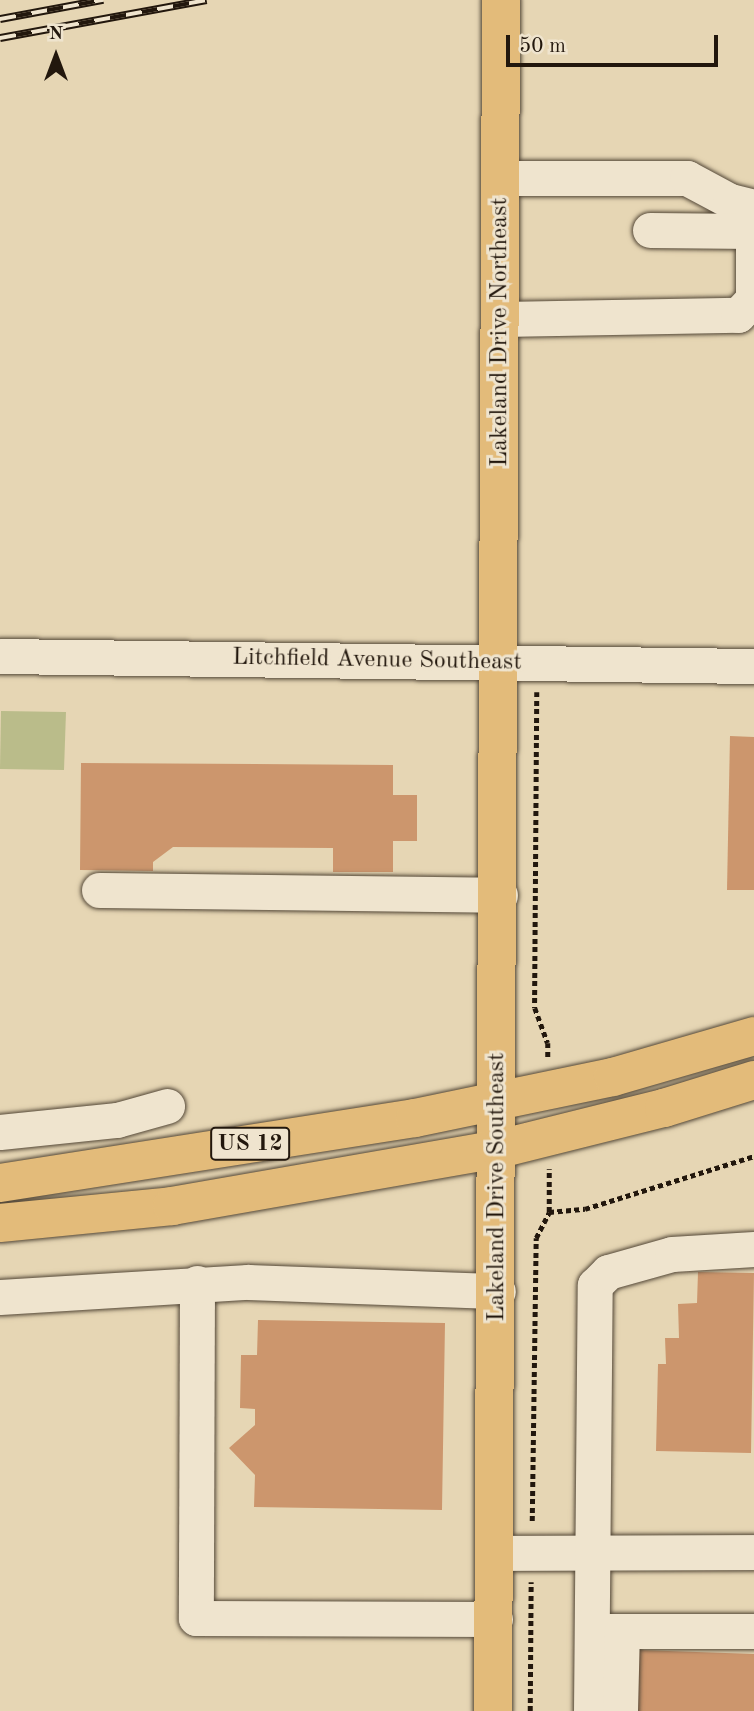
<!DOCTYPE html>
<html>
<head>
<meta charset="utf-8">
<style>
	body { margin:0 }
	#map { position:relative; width:754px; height:1711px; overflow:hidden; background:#e6d6b4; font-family:"Old Standard TT",serif }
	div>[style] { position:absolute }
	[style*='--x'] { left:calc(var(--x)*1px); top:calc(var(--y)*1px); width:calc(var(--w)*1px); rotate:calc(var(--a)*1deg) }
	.green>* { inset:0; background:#babc8a }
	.building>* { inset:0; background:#cc966d }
	.path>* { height:4.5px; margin-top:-2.25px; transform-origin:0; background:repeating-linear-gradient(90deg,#22170d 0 5px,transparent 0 8.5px) }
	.roads { filter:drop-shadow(0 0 2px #534737) drop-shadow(0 0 2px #534737) }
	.minor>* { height:35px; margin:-17.5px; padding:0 17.5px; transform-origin:17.5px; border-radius:17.5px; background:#efe4ce }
	.major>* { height:38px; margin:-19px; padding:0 19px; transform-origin:19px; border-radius:19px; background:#e3bb7a }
	.highway>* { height:38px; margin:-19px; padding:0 19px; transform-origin:19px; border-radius:19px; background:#e3bb7a }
	.rail>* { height:8px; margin-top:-4px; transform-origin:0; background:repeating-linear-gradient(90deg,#efe4ce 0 16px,#22170d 0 32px); box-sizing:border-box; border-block:2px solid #22170d }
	span { translate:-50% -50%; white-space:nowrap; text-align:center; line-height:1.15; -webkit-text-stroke:6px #efe4ce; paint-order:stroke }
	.shield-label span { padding:2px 5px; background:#efe4ce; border:2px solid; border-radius:5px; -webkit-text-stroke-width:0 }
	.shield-label { font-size:23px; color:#22170d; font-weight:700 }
	.street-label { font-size:24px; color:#22170d }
	.north { position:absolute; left:21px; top:21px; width:70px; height:70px; -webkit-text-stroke:5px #efe4ce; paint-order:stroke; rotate:0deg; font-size:19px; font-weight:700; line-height:28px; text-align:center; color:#22170d }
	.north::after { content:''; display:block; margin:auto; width:24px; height:32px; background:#22170d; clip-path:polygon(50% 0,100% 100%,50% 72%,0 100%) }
	.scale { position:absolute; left:506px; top:35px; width:212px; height:32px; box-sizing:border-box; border:4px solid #22170d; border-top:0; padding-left:9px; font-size:21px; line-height:24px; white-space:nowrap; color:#22170d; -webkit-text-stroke:5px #efe4ce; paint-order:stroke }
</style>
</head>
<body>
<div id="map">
	<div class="green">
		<div style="clip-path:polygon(1px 711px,66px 712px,64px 770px,0 769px)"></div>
	</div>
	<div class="building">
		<div style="clip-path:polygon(730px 736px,754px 737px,754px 890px,727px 890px)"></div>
		<div style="clip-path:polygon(81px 763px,393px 765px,393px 795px,417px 795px,417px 841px,393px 841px,393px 872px,333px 872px,333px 848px,173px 847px,153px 862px,153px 871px,80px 870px)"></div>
		<div style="clip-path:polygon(698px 1272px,754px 1273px,751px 1453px,656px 1451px,658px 1364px,666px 1364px,665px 1338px,679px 1338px,678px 1304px,697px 1303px)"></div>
		<div style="clip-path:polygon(258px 1320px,445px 1323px,442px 1510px,254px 1507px,255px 1475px,229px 1448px,255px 1425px,255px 1409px,240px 1408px,241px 1355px,257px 1355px)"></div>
		<div style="clip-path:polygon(639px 1650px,754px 1654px,754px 1711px,625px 1711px)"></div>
	</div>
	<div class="path">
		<div style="--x:537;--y:692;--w:316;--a:90.4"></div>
		<div style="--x:535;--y:1008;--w:37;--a:70"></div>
		<div style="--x:548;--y:1043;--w:15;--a:90"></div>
		<div style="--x:549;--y:1212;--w:36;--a:-5"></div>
		<div style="--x:585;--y:1209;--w:177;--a:-17.4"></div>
		<div style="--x:532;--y:1521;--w:283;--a:-89.2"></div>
		<div style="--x:536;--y:1238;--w:29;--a:-63"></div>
		<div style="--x:549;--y:1212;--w:43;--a:-90"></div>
		<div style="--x:530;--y:1711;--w:129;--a:-89.6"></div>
	</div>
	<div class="roads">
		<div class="minor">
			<div style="--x:501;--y:178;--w:186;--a:0"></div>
			<div style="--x:687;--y:178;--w:49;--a:28.1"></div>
			<div style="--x:730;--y:201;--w:25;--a:14"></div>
			<div style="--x:650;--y:230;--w:103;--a:0.6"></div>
			<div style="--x:501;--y:319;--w:237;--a:-1"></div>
			<div style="--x:738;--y:315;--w:22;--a:-47"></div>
			<div style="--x:753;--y:299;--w:92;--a:-90"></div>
			<div style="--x:0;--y:656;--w:754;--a:0.76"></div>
			<div style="--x:99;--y:890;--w:401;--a:0.7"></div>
			<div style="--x:0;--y:1132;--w:118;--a:-5.9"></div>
			<div style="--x:117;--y:1120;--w:52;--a:-15.6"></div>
			<div style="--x:197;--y:1283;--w:335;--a:90.2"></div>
			<div style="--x:196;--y:1618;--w:299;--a:0.2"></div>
			<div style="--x:0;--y:1297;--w:248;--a:-3.5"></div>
			<div style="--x:248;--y:1282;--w:250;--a:2.1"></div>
			<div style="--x:495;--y:1553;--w:259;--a:-0.2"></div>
			<div style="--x:592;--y:1631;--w:162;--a:0"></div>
			<div style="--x:591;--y:1711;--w:426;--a:-89.5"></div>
			<div style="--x:595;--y:1285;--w:18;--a:-45"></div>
			<div style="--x:608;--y:1272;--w:66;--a:-15.7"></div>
			<div style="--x:672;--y:1254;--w:82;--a:-3.5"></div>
			<div style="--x:620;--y:1711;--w:80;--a:-88.6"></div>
		</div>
		<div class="major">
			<div style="--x:493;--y:1711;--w:1711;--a:-89.73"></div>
		</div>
		<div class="highway">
			<div style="--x:0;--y:1183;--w:420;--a:-8.9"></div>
			<div style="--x:415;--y:1118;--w:202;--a:-11.7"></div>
			<div style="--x:613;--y:1077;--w:147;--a:-16.2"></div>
			<div style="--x:0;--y:1223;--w:173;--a:-5.6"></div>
			<div style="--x:172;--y:1206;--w:332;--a:-9.9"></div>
			<div style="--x:499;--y:1149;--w:170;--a:-14"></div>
			<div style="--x:664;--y:1108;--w:94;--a:-17.3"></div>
		</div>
	</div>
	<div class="rail">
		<div style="--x:0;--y:19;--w:105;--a:-10.5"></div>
		<div style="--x:0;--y:38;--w:210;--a:-10.4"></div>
	</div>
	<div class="shield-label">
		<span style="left:250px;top:1144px">US 12</span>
	</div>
	<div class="street-label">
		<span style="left:501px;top:332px;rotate:-90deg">Lakeland Drive Northeast</span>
		<span style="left:377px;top:661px;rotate:1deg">Litchfield Avenue Southeast</span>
		<span style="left:498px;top:1187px;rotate:-90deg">Lakeland Drive Southeast</span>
	</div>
	<div class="north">N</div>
	<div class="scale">50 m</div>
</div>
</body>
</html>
